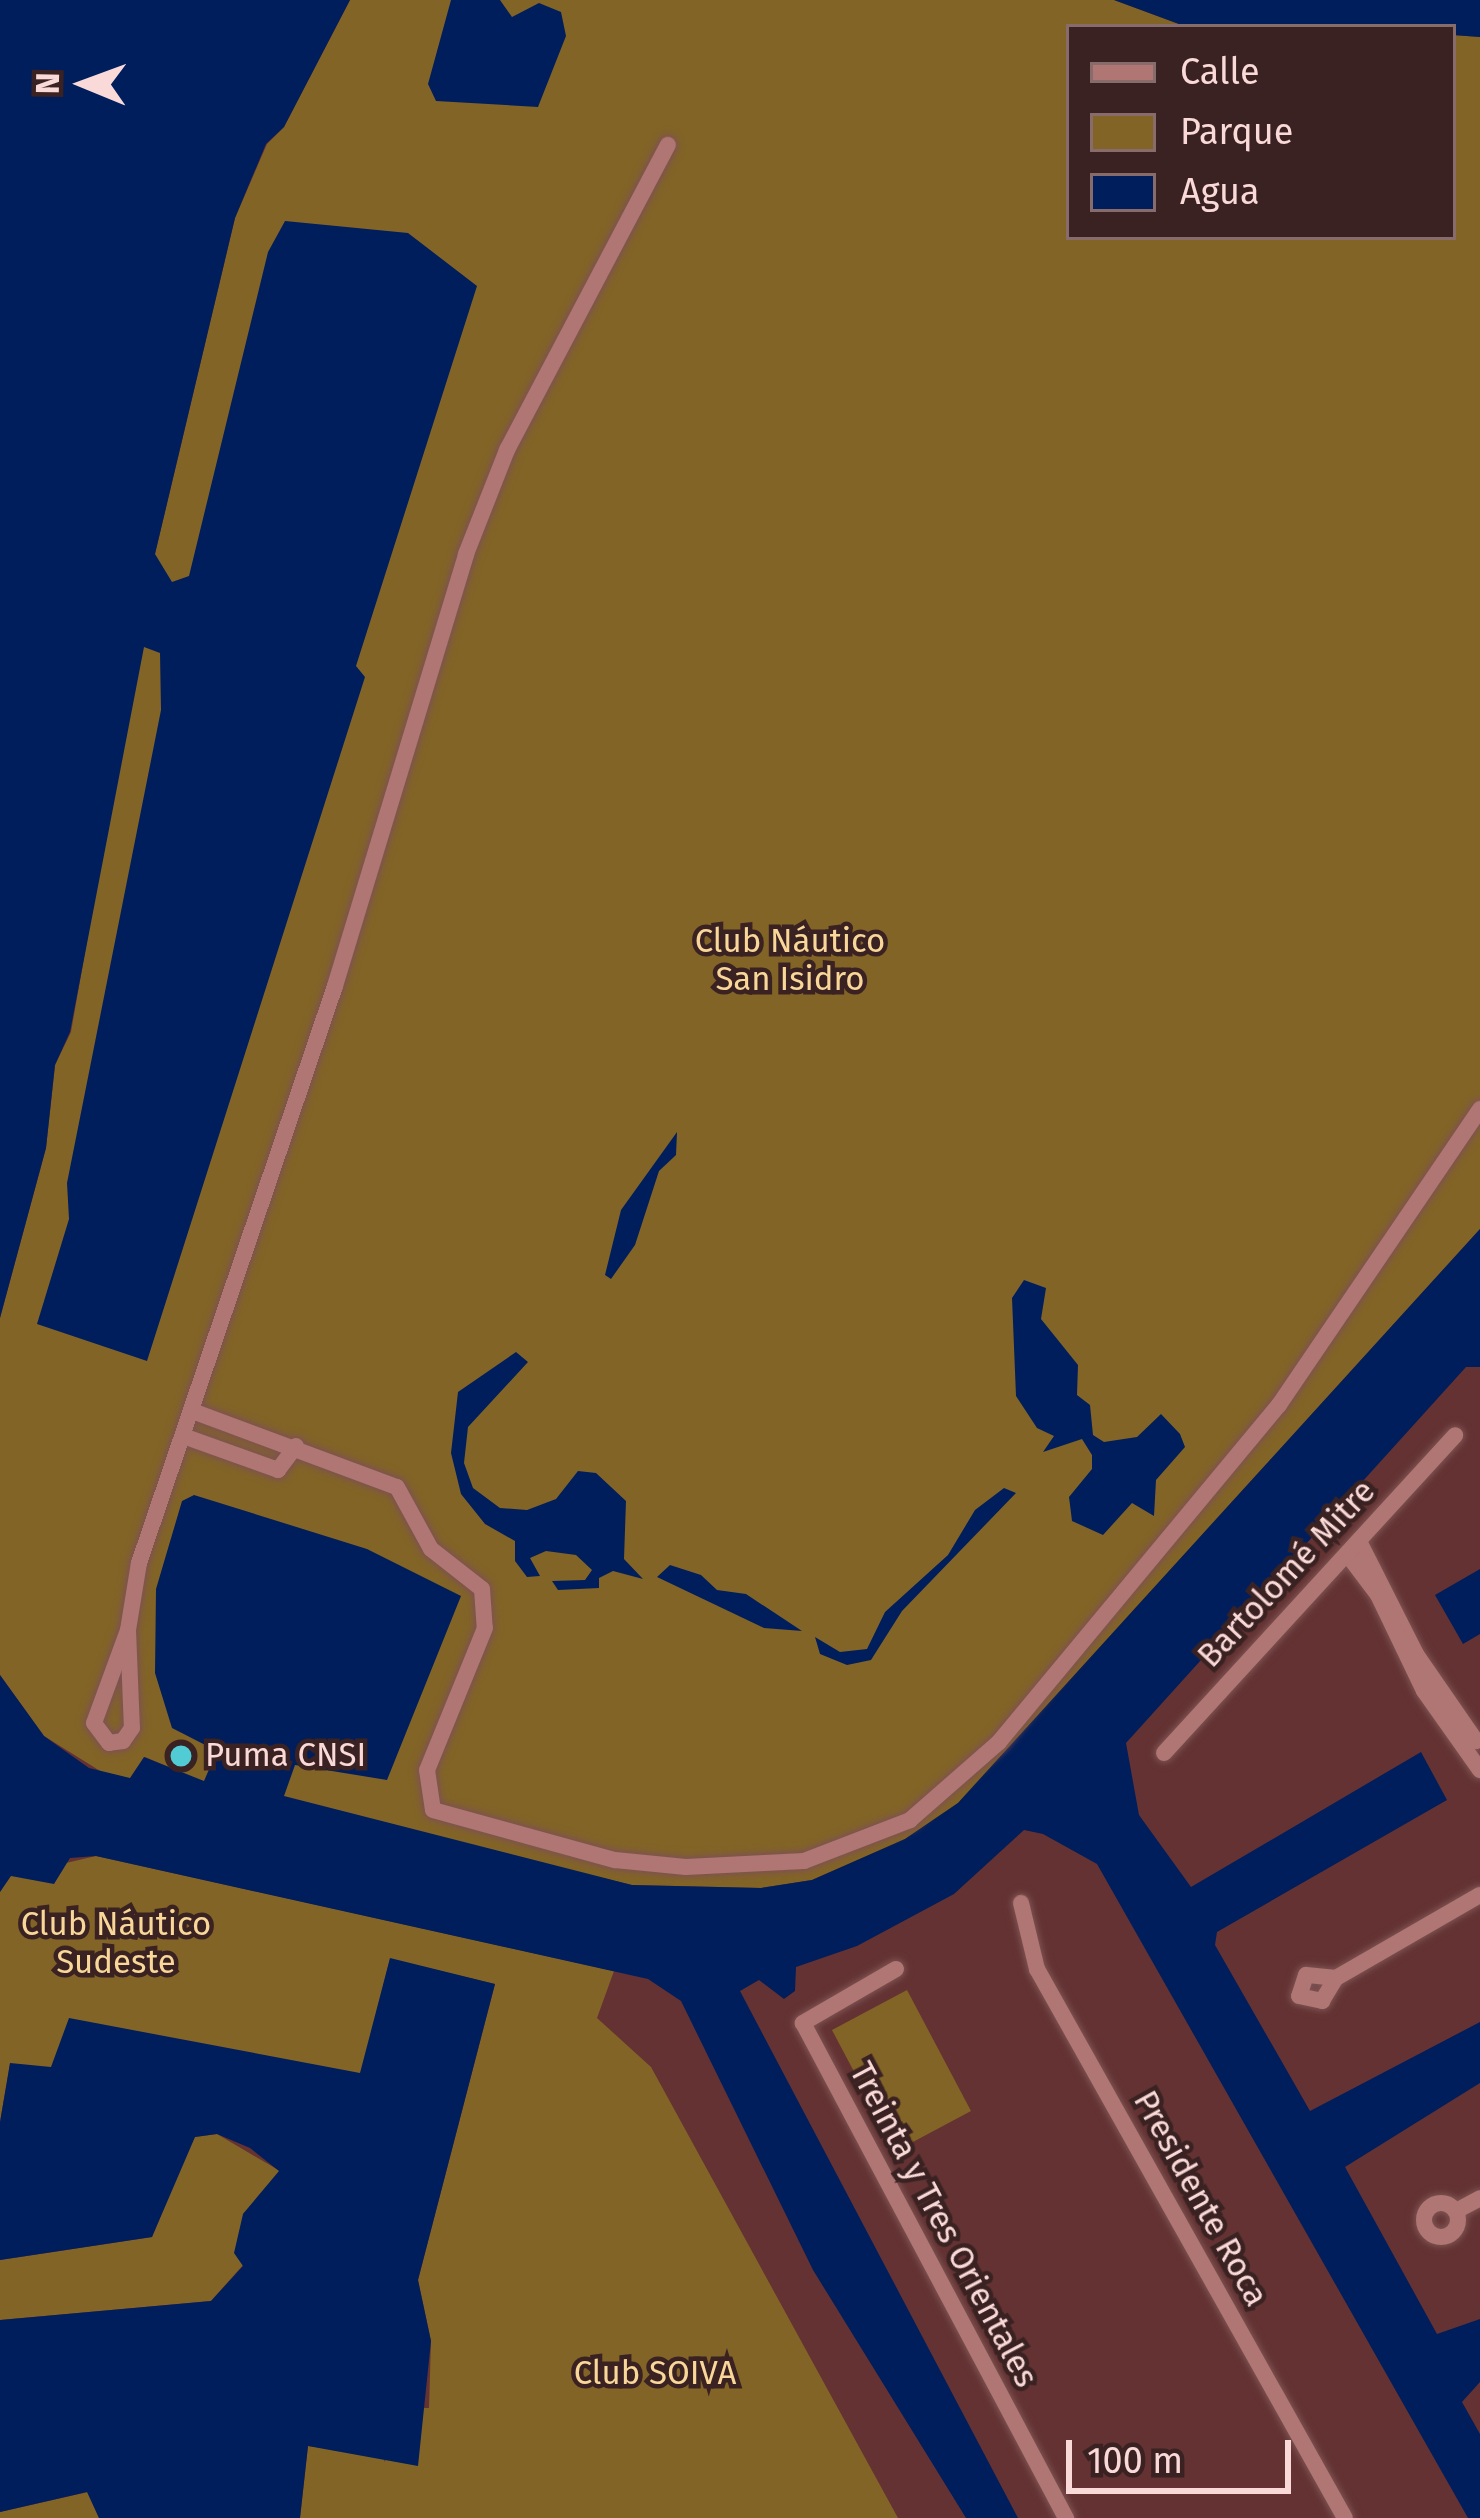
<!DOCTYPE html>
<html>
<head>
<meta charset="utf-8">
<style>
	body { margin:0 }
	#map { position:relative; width:1480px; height:2518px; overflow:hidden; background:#643232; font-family:"Fira Sans",sans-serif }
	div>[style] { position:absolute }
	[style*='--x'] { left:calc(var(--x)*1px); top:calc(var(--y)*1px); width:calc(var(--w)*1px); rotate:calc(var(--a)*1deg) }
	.green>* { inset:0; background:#836427 }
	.water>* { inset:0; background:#011e5c }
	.roads { filter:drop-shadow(0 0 3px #7d5252) drop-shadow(0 0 3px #7d5252) }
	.minor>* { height:16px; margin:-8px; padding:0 8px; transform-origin:8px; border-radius:8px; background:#af7674 }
	.minor>.ring { margin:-8px; padding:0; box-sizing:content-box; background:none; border:16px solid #af7674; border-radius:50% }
	.dots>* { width:33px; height:33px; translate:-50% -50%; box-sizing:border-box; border:6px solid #3a2222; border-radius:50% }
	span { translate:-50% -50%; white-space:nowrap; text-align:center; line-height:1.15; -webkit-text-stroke:9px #3a2222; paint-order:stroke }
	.park-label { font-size:33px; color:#f9d798 }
	.street-label { font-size:33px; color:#fadad8 }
	.poi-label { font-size:33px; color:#fadad8 }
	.left { translate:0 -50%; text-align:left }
	.legend { position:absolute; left:1066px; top:24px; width:390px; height:216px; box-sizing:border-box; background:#3a2222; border:3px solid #876c6b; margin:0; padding:15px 21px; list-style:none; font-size:36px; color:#fadad8 }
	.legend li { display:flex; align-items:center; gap:24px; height:60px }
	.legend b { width:60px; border:3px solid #876c6b }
	.north { position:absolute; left:24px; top:24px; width:120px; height:120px; -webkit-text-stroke:9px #3a2222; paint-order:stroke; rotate:271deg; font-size:33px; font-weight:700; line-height:48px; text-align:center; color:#fadad8 }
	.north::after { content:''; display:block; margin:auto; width:42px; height:54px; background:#fadad8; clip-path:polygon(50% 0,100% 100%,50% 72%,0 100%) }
	.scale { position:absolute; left:1066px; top:2440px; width:225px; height:54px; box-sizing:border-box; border:6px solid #fadad8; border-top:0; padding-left:15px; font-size:36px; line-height:42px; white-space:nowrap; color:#fadad8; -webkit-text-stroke:9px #3a2222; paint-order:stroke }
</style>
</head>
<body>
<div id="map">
	<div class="green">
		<div style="clip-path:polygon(350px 0,1114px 0,1187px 27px,1069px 27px,1069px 237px,1453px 237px,1453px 35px,1480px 37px,1480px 1229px,958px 1803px,905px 1839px,812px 1880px,761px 1888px,632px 1885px,203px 1782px,145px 1757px,131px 1778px,113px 1779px,44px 1736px,0 1675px,0 1318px,46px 1148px,55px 1065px,71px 1032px,155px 554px,235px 218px,267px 144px,284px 127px)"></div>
		<div style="clip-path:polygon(96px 1856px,614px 1971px,597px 2018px,651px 2067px,898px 2518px,300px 2518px,308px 2446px,385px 2456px,384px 2462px,417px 2421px,418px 2408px,429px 2408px,431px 2341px,418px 2280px,495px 1984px,390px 1959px,361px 2074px,70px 2019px,51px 2068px,10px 2064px,0 2122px,0 1892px,10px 1876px)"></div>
		<div style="clip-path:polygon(907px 1990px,971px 2111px,896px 2151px,832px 2030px)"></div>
		<div style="clip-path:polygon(217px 2134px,280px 2171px,243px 2214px,243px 2265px,211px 2301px,0 2320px,0 2260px,152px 2237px,189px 2146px,195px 2137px)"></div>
		<div style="clip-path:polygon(88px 2492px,99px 2518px,0 2518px,0 2512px)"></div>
	</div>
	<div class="water">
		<div style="clip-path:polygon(0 0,350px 0,284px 127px,266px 144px,235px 218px,155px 554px,172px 582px,189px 576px,268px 252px,285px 221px,408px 233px,477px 286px,356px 666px,365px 677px,147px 1361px,37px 1324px,69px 1219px,67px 1183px,161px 710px,160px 653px,144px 647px,70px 1032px,55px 1065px,46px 1148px,0 1318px)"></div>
		<div style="clip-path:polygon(451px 0,500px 0,512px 17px,539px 3px,561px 12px,566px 36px,538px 107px,436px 101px,428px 84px)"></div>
		<div style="clip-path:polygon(1114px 0,1480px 0,1480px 37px,1453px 35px,1453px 27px,1187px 27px)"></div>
		<div style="clip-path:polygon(677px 1132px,676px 1155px,659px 1171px,635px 1245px,611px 1279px,605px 1275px,621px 1210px)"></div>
		<div style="clip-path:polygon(1480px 1229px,1480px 1367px,1466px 1367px,1126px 1743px,1139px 1815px,1191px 1887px,1421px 1752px,1447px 1800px,1217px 1932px,1215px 1945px,1310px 2111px,1480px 2022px,1480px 2083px,1345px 2167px,1437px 2334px,1480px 2319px,1480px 2382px,1462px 2402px,1480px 2434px,1480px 2518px,1468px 2518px,1097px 1864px,1043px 1834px,1024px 1830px,954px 1894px,857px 1946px,796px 1967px,795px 1991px,784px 1999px,759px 1980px,740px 1991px,1018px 2518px,966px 2518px,813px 2270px,681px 2001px,648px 1979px,96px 1856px,70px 1858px,54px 1884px,11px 1876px,0 1892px,0 1675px,44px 1736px,89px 1768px,130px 1778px,144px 1757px,204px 1781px,217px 1751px,172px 1728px,155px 1673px,156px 1589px,182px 1501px,194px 1495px,367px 1549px,461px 1596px,387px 1780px,295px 1765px,284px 1796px,632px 1885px,761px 1888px,812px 1880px,905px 1839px,958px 1803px)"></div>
		<div style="clip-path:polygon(1024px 1280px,1046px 1288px,1041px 1319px,1078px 1365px,1077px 1395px,1090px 1405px,1093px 1435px,1104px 1442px,1137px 1437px,1161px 1414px,1180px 1434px,1185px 1447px,1156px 1480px,1154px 1516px,1132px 1503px,1103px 1535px,1072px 1521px,1069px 1497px,1092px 1469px,1092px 1455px,1082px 1439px,1043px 1452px,1054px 1436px,1037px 1428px,1016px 1396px,1012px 1298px)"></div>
		<div style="clip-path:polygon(516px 1352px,528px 1362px,468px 1427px,464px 1463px,473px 1488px,500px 1508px,527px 1510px,556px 1499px,578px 1471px,596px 1473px,626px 1501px,624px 1559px,643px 1579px,613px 1571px,599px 1578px,599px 1588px,558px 1590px,552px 1581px,585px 1580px,592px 1570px,576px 1555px,546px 1551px,530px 1558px,540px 1576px,527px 1577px,515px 1561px,515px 1541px,485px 1524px,461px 1494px,451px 1453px,458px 1392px)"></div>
		<div style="clip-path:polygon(1004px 1488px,1016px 1493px,902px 1611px,871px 1660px,847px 1665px,820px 1654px,815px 1637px,840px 1652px,867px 1649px,885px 1612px,948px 1555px,975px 1510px)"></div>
		<div style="clip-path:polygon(670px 1565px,701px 1575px,717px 1590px,746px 1594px,802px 1631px,764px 1628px,657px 1577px)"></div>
		<div style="clip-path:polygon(1480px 1569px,1480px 1634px,1463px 1644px,1435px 1595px)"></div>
		<div style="clip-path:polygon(390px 1958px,495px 1984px,418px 2280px,431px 2341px,418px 2466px,308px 2446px,300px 2518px,99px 2518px,87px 2492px,0 2512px,0 2320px,211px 2301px,243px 2266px,234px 2253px,243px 2214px,279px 2171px,250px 2148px,217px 2134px,195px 2137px,152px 2237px,0 2260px,0 2122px,10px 2063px,51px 2067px,69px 2018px,360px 2073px)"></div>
	</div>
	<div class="roads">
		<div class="minor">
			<div style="--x:195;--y:1412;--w:215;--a:20.4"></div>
			<div style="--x:397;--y:1487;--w:71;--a:61.3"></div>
			<div style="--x:431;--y:1549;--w:65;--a:38.1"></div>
			<div style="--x:482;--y:1589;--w:39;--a:86"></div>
			<div style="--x:485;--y:1628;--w:153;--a:112.2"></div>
			<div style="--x:427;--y:1770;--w:40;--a:81.5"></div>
			<div style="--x:433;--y:1810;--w:189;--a:15.4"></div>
			<div style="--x:615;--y:1860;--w:71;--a:5.6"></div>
			<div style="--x:686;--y:1867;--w:118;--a:-2.9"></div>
			<div style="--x:804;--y:1861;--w:114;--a:-21.1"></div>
			<div style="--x:910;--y:1820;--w:118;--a:-41.2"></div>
			<div style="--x:999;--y:1742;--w:438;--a:-50.3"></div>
			<div style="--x:1279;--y:1405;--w:358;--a:-55.8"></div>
			<div style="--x:186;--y:1437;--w:98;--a:19.7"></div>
			<div style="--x:278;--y:1470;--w:30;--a:-53"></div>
			<div style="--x:1359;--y:1541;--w:127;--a:63.2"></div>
			<div style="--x:1416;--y:1654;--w:106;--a:55.4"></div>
			<div style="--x:1347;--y:1554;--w:51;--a:52.9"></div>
			<div style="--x:1378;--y:1595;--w:106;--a:64.4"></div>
			<div style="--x:1424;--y:1691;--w:97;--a:54.7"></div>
			<div style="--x:128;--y:1630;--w:68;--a:-80.7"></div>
			<div style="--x:139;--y:1563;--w:609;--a:-71.24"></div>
			<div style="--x:335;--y:986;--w:451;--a:-73.1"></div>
			<div style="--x:466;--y:554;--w:112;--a:-68.5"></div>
			<div style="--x:507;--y:450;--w:345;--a:-62.2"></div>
			<div style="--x:128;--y:1630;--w:98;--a:87.7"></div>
			<div style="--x:132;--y:1728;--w:16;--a:125"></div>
			<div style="--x:123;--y:1741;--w:14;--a:172"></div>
			<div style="--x:109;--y:1743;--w:25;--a:-127"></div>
			<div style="--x:94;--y:1723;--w:99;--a:-69.9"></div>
			<div style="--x:1164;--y:1753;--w:431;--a:-47.5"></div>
			<div style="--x:1021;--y:1903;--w:68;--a:76.4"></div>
			<div style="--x:1037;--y:1969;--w:629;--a:60.71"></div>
			<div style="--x:896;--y:1969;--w:108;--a:149.9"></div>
			<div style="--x:803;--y:2023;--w:561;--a:62.02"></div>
			<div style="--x:1336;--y:1978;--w:30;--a:-174"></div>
			<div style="--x:1306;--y:1975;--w:22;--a:108"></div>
			<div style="--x:1299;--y:1996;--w:24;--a:12"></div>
			<div style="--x:1322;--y:2001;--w:27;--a:-59"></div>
			<div style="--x:1336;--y:1978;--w:166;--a:-30"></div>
			<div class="ring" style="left:1424px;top:2203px;width:18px;height:18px"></div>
			<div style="--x:1456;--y:2211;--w:27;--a:-28"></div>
		</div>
	</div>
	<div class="dots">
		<div style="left:181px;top:1756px;background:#51ccd4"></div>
	</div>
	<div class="park-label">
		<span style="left:790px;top:961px">Club Náutico<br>San Isidro</span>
		<span style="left:116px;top:1944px">Club Náutico<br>Sudeste</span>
		<span style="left:655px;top:2374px">Club SOIVA</span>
	</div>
	<div class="street-label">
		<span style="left:1287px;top:1574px;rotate:-47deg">Bartolomé Mitre</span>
		<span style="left:1200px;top:2199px;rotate:61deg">Presidente Roca</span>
		<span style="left:943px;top:2225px;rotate:62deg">Treinta y Tres Orientales</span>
	</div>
	<div class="poi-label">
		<span class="left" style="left:205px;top:1756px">Puma CNSI</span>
	</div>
	<ul class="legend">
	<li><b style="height:15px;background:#af7674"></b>Calle</li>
	<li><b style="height:33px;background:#836427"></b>Parque</li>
	<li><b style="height:33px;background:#011e5c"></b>Agua</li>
	</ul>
	<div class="north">N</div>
	<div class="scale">100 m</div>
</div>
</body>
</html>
